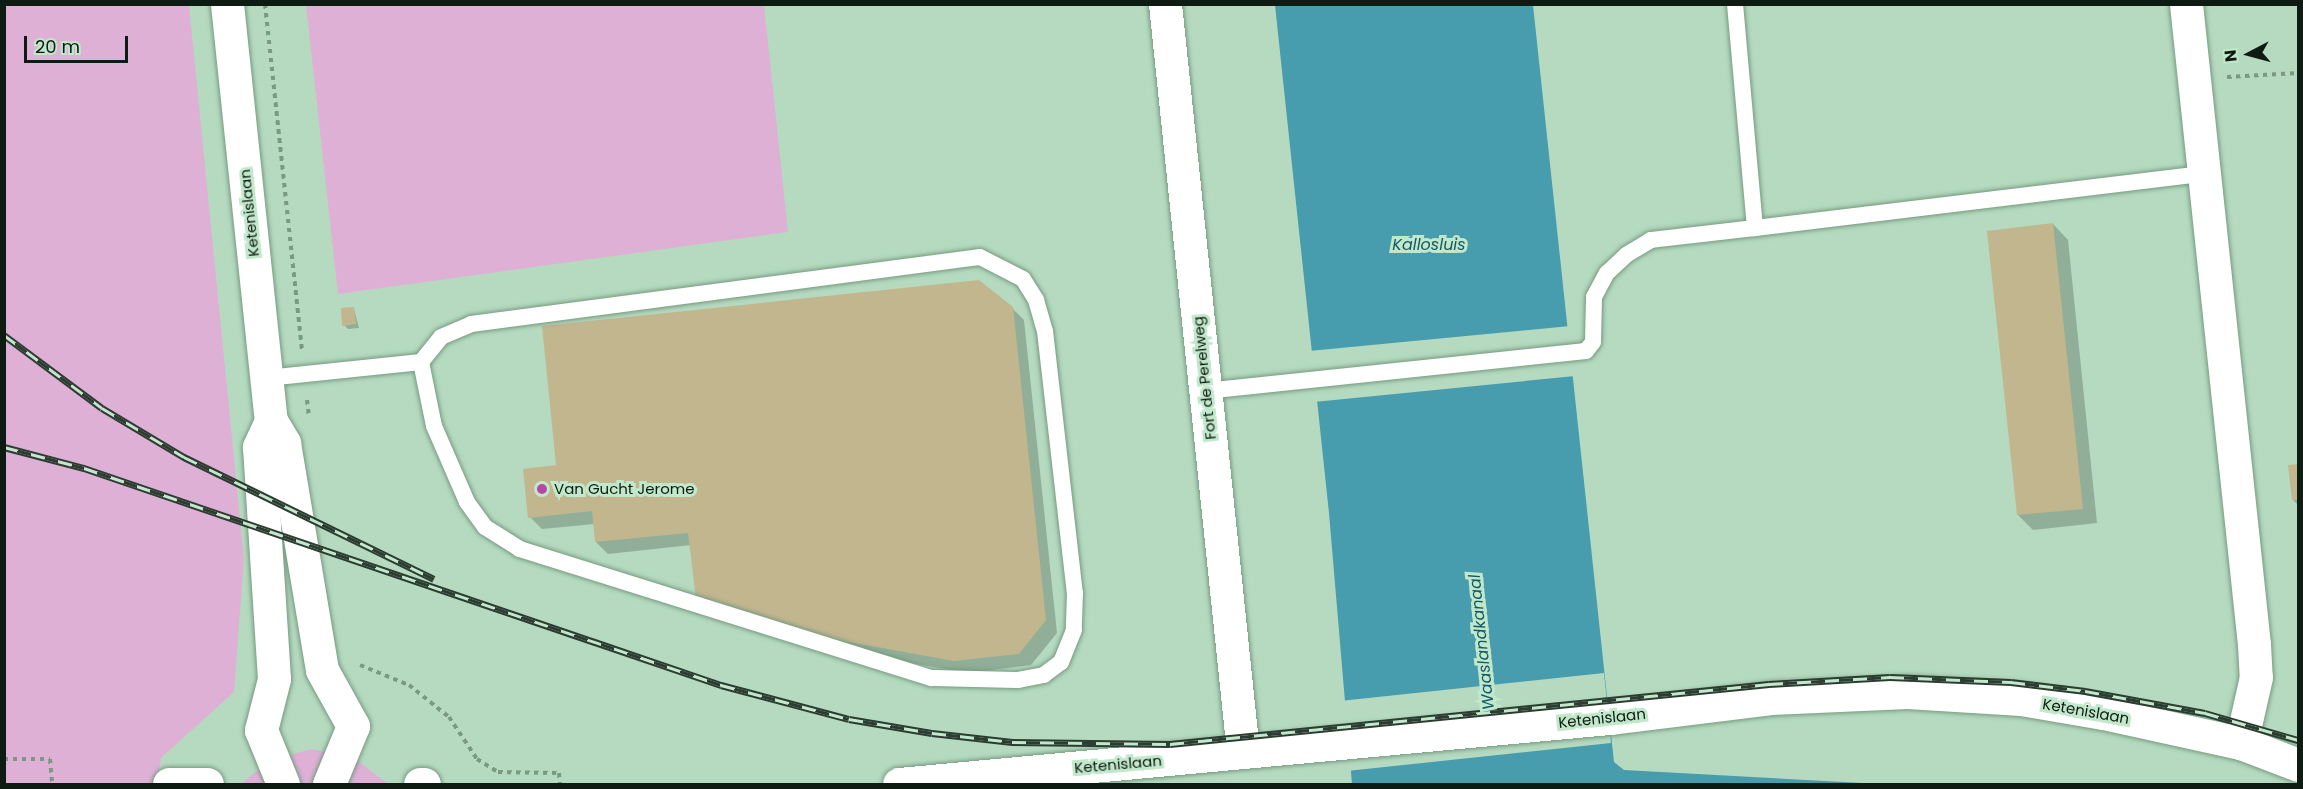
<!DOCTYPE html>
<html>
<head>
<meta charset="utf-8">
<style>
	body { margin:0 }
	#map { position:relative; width:2303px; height:789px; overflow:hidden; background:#b5dabf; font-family:Poppins,sans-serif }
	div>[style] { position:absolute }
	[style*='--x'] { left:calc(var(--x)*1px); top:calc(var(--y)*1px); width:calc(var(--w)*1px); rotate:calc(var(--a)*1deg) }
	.green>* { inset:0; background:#dfb0d6 }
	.water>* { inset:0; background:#479cae }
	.pier>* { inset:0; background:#b5dabf }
	.shadow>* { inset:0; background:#0003 }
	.building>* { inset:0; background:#c2b68f }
	.path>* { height:4px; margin-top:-2px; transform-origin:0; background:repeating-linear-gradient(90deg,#7b9883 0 4.5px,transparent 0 9px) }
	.roads { filter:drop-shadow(0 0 2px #779a80) drop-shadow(0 0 2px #779a80) }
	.lane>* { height:16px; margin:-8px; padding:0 8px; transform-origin:8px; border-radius:8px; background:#fff }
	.street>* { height:33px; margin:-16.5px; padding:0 16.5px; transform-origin:16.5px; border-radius:16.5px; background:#fff }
	.secondary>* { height:33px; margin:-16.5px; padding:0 16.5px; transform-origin:16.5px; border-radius:16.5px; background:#fff }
	.rail>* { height:7px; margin-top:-3.5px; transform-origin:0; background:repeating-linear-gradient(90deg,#c2e8cc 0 14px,#2b3c30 0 28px); box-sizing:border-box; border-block:2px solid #2b3c30 }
	.dots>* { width:16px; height:16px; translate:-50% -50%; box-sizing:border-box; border:3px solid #c2e8cc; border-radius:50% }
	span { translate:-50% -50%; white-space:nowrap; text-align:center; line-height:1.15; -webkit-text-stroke:6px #c2e8cc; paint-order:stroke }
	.street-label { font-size:15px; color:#0e1b12 }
	.poi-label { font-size:15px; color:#0e1b12 }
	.left { translate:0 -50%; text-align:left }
	.water-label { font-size:16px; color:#105966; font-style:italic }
	.frame { position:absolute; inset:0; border:6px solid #0e1b12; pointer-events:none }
	.north { position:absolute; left:2219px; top:24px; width:60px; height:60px; -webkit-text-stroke:4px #c2e8cc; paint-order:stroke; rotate:264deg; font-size:16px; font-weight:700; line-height:24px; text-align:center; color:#0e1b12 }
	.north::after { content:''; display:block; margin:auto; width:21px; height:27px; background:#0e1b12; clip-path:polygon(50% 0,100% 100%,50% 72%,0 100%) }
	.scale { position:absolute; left:24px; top:36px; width:104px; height:27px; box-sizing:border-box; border:3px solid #0e1b12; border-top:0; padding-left:8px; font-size:18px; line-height:21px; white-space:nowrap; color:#0e1b12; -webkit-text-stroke:4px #c2e8cc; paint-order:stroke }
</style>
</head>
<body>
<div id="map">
	<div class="green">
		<div style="clip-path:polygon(5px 5px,189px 5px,244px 559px,234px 692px,161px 758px,157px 784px,5px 784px)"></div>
		<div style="clip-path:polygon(306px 5px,764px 5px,788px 232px,338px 294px)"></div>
		<div style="clip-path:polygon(312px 749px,354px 758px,388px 784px,241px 784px,270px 760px)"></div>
	</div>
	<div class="water">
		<div style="clip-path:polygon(1275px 5px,1533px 5px,1614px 762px,1624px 770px,1880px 784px,1352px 784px,1329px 513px)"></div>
	</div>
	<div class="pier">
		<div style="clip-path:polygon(1570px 326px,1575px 376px,1314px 402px,1309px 351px)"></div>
		<div style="clip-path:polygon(1604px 673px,1611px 743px,1347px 771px,1340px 701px)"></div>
	</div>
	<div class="shadow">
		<div style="clip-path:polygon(2053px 224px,2068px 240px,2097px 523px,2033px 530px,2018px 515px)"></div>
		<div style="clip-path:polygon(1012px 308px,1024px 320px,1057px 633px,1031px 665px,967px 673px,840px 650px,691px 545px,608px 554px,596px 542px,594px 524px,542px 529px,530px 517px,558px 466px)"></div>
		<div style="clip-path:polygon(354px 309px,359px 328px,348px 329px,344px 325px)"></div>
		<div style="clip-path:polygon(2298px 466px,2298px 505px,2293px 500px,2289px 467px)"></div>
	</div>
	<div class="building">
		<div style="clip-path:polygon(2053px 223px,2083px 509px,2017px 515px,1987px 231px)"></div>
		<div style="clip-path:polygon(979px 280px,1013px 307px,1046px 620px,1019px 654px,954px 661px,827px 638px,696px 599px,688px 533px,595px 542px,592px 511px,528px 518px,523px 469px,556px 465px,542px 326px)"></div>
		<div style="clip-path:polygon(354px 307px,356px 324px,342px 326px,341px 308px)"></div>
		<div style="clip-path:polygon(2298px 464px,2298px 500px,2292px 500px,2288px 465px)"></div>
	</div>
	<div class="path">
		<div style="--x:265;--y:4;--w:348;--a:83.9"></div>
		<div style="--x:2227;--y:77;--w:71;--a:-3.2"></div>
		<div style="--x:307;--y:400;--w:16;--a:83"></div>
		<div style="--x:360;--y:665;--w:53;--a:22.2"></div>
		<div style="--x:409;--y:685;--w:51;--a:38.7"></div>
		<div style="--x:449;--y:717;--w:50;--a:56.3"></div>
		<div style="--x:477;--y:759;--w:25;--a:32"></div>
		<div style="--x:498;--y:772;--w:61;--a:0.9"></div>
		<div style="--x:559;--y:773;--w:11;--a:85"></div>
		<div style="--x:4;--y:759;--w:46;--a:0"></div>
		<div style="--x:50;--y:759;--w:25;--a:85"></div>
	</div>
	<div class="roads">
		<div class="lane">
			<div style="--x:1735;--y:4;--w:225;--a:84.9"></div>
			<div style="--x:1755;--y:228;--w:451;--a:-6.9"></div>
			<div style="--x:267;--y:378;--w:155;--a:-5.9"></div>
			<div style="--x:421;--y:362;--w:32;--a:-51"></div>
			<div style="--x:441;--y:337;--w:33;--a:-23"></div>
			<div style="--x:471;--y:324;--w:513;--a:-7.5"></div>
			<div style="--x:980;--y:257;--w:48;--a:27.1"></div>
			<div style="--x:1023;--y:279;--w:25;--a:58"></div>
			<div style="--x:1036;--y:300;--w:32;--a:74"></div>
			<div style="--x:1045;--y:331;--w:264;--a:83.5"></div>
			<div style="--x:1075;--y:593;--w:37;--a:92"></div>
			<div style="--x:1074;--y:630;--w:35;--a:112"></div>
			<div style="--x:1061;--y:662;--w:21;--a:143"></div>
			<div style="--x:1044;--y:675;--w:26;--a:169"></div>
			<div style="--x:1018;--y:680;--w:87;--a:-178.7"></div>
			<div style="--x:931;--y:678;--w:431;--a:-162.6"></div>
			<div style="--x:520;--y:549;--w:41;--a:-147.8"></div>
			<div style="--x:485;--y:527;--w:31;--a:-126"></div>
			<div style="--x:467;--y:502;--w:83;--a:-113.5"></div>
			<div style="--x:434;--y:426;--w:65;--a:-101.5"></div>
			<div style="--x:1205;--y:391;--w:383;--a:-6"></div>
			<div style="--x:1586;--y:351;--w:11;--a:-52"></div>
			<div style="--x:1593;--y:342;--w:45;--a:-88.7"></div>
			<div style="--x:1594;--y:297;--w:27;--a:-62"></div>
			<div style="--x:1607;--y:273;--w:26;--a:-43"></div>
			<div style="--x:1626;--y:255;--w:29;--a:-31"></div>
			<div style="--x:1651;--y:240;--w:105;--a:-6.6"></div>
		</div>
		<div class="street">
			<div style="--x:1165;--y:4;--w:752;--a:84.05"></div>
			<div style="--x:2186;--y:4;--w:644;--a:83.94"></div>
			<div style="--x:2254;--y:644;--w:33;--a:87"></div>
			<div style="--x:2256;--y:677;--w:68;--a:102.8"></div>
		</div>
		<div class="secondary">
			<div style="--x:227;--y:4;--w:419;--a:84"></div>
			<div style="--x:271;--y:421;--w:26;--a:59"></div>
			<div style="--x:284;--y:443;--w:230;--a:80.5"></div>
			<div style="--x:322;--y:670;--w:64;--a:61"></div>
			<div style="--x:353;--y:726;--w:63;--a:112.5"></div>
			<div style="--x:271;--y:421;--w:29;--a:115"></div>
			<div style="--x:259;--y:447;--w:232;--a:86.3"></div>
			<div style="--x:274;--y:679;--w:53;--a:104.3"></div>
			<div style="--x:261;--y:730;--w:58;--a:67.8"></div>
			<div style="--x:169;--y:784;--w:38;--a:0"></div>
			<div style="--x:420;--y:784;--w:4;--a:0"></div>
			<div style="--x:899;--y:784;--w:713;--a:-5.31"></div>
			<div style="--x:1609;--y:718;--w:163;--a:-7"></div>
			<div style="--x:1771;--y:698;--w:136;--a:-2.5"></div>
			<div style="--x:1907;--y:692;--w:114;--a:3.5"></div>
			<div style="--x:2021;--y:699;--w:83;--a:9.7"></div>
			<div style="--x:2103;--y:713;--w:141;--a:12.3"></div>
			<div style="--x:2241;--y:743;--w:61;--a:21.1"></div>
		</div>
	</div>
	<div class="rail">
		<div style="--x:4;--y:335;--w:122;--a:36.7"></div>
		<div style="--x:102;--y:408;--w:96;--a:30.9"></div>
		<div style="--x:184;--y:457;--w:278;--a:26"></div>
		<div style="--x:4;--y:447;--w:83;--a:14.7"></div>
		<div style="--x:84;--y:468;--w:673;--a:18.81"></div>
		<div style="--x:721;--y:685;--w:132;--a:14.9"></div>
		<div style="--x:849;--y:719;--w:84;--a:9.6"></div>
		<div style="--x:932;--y:733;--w:81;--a:6.4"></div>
		<div style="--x:1012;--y:742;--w:158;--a:0.7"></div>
		<div style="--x:1170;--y:744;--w:602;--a:-5.72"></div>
		<div style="--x:1769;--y:684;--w:121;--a:-3.3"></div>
		<div style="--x:1890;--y:677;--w:121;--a:2.4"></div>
		<div style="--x:2011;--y:682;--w:75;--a:6.9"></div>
		<div style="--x:2085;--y:691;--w:122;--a:10.4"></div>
		<div style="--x:2205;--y:713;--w:97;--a:16.2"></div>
	</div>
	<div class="dots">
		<div style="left:542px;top:489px;background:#b548a7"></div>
	</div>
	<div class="street-label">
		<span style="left:249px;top:213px;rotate:-96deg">Ketenislaan</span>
		<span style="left:1204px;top:378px;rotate:-96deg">Fort de Perelweg</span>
		<span style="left:2086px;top:711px;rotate:10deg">Ketenislaan</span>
		<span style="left:1602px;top:718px;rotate:-6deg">Ketenislaan</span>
		<span style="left:1118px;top:764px;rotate:-5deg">Ketenislaan</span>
	</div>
	<div class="poi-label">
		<span class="left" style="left:554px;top:489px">Van Gucht Jerome</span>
	</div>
	<div class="water-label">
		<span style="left:1429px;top:245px">Kallosluis</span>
		<span style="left:1482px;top:642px;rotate:-96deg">Waaslandkanaal</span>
	</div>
	<div class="frame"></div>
	<div class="north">N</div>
	<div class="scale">20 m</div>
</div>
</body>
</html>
